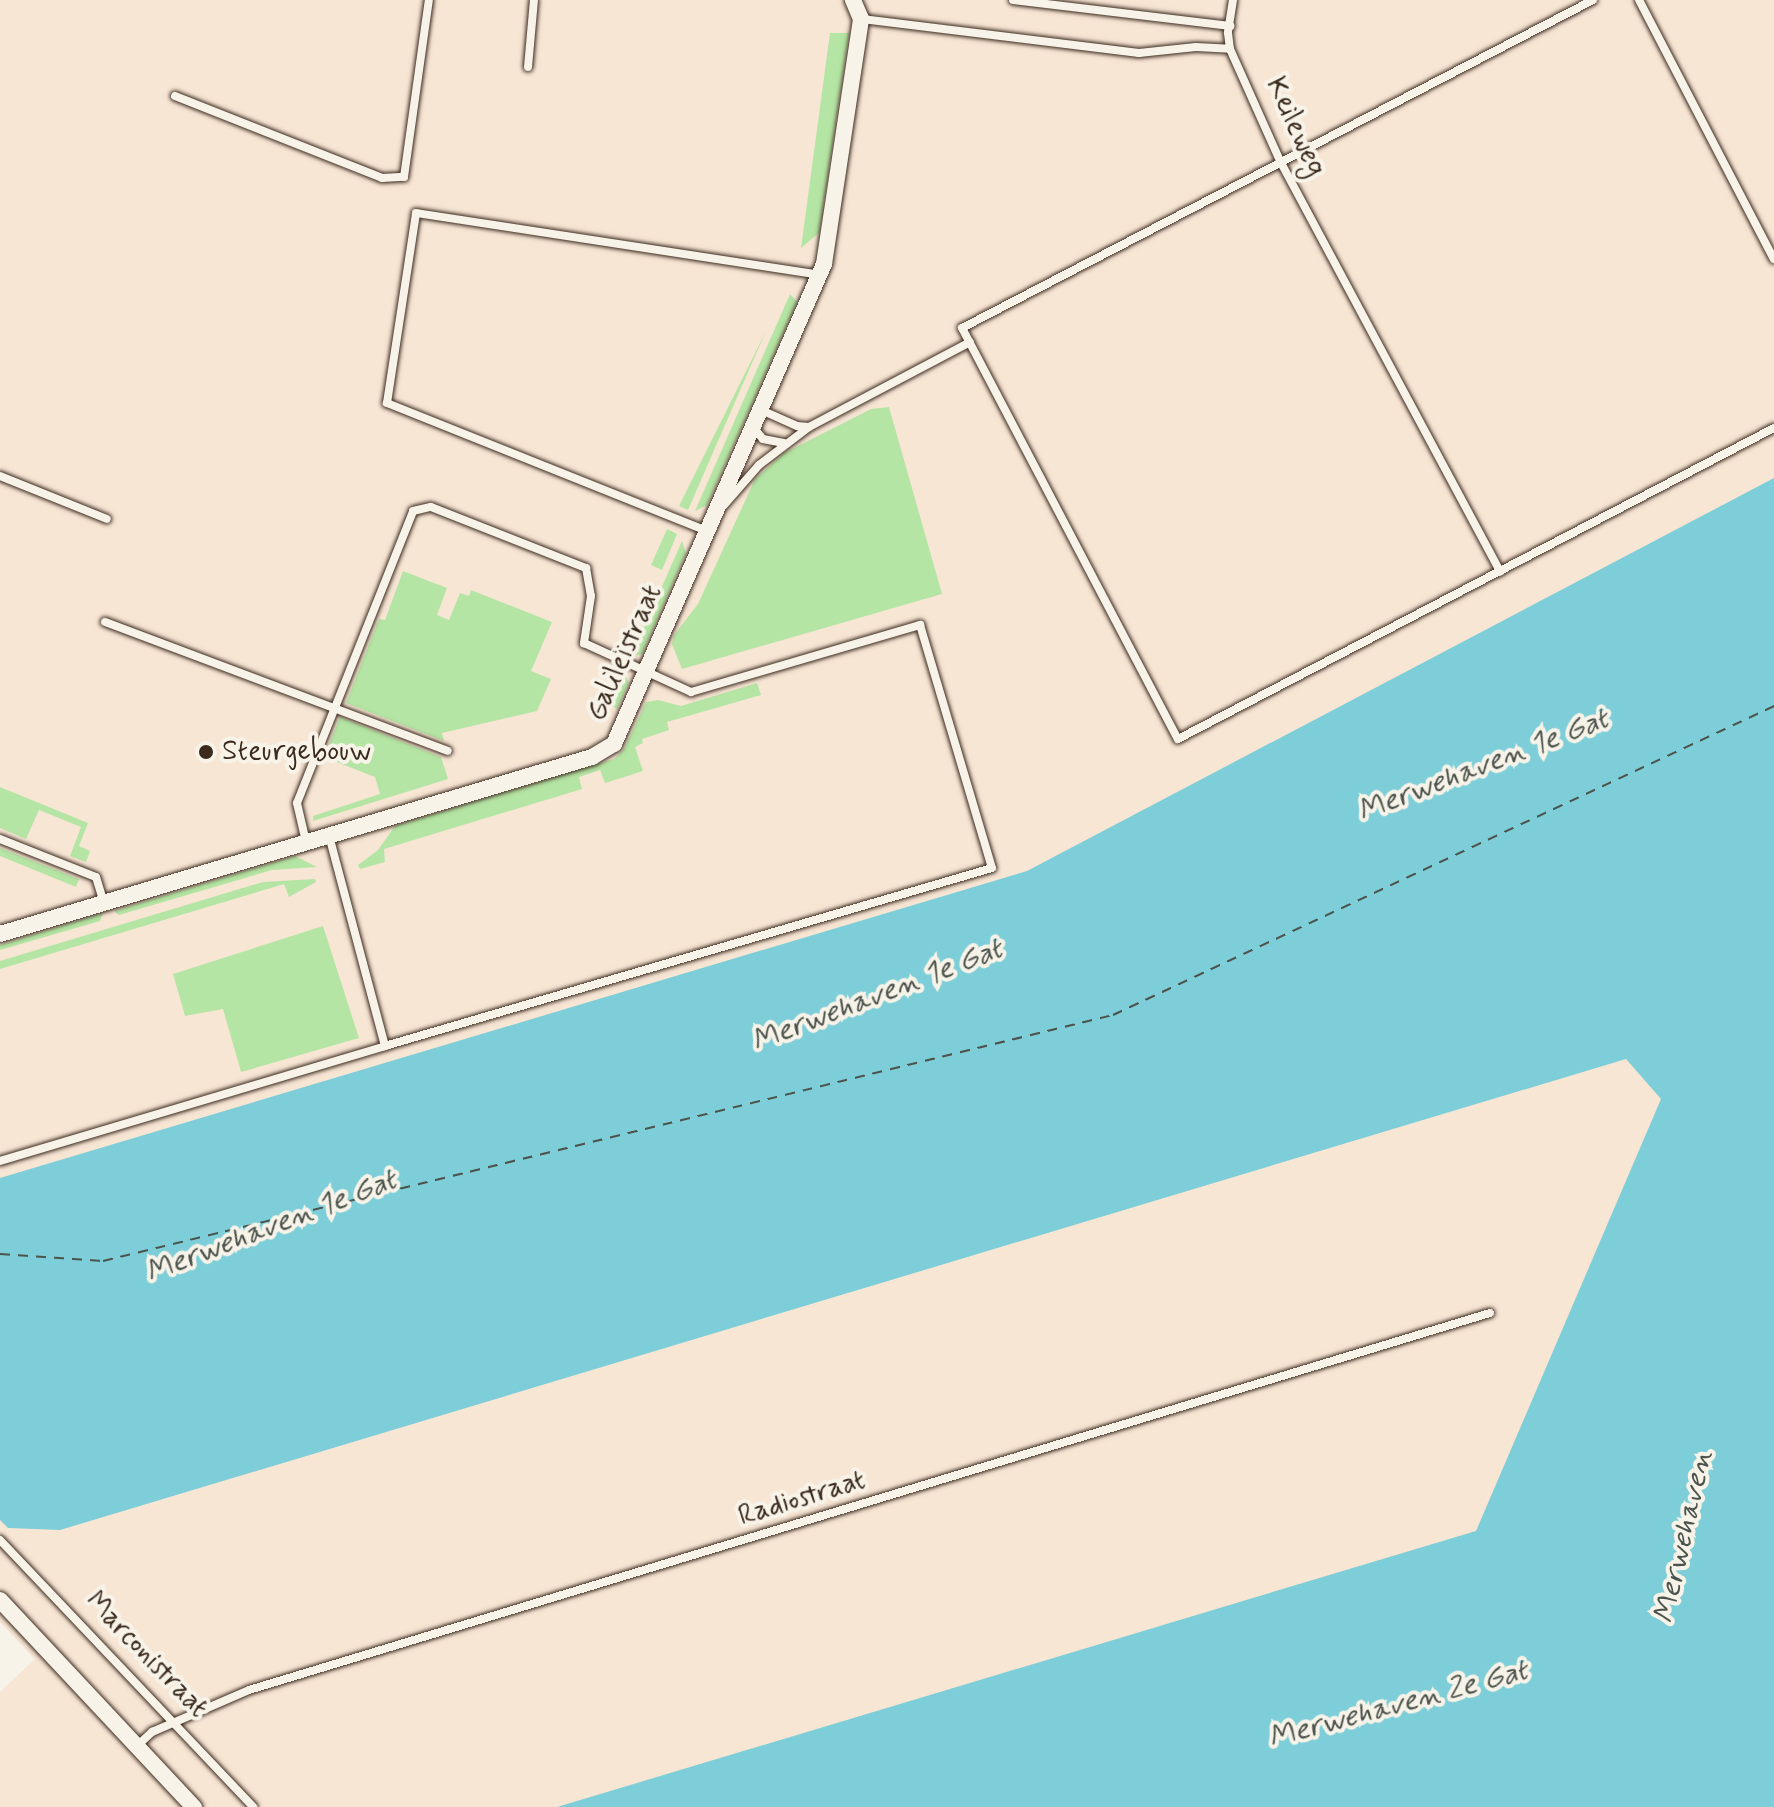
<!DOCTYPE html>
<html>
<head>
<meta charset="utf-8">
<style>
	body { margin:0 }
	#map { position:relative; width:1774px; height:1807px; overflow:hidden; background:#f7f3e8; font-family:Mynerve,sans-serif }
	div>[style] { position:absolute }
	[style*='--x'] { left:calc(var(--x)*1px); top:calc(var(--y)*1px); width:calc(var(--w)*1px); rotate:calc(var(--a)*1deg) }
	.built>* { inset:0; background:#f8e6d5 }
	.green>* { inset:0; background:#b5e5a4 }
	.water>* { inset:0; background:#7dced8 }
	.ferry>* { height:2px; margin-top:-1px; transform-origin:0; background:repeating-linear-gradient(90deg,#4c534c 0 10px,transparent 0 18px) }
	.roads { filter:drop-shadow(0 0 2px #3b2a1e) drop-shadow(0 0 2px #3b2a1e) }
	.service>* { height:8px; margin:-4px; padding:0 4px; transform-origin:4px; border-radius:4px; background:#f7f3e8 }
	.minor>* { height:16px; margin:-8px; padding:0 8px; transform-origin:8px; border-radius:8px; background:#f7f3e8 }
	.dots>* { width:22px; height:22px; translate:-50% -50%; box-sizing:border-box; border:4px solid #f7f3e8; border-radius:50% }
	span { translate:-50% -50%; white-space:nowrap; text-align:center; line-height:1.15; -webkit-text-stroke:8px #f7f3e8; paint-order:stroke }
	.street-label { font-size:28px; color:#3b2a1e }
	.poi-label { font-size:28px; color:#3b2a1e }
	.left { translate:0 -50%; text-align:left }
	.water-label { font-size:30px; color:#4c534c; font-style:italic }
</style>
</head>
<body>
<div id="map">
	<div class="built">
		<div style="clip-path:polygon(0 0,1774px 0,1774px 1807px,0 1807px,0 1692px,35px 1659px,0 1622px)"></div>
	</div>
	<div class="green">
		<div style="clip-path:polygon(830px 33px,849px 33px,819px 233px,801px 248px)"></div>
		<div style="clip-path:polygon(790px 294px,797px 302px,707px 505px,695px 511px)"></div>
		<div style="clip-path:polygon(766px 331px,688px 510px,679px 506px)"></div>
		<div style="clip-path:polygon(889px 407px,942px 594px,682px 669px,672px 644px,674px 635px,698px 604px,755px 479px,784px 453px,871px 409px)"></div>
		<div style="clip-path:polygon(667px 529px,677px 534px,662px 570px,651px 565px)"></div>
		<div style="clip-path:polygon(682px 541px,686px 553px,642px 654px,631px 657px)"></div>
		<div style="clip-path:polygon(403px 571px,447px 588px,437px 615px,449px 620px,460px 593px,469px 596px,471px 590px,552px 622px,531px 671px,551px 679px,537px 711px,442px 733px,444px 741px,346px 703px,379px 619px,385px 620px)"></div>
		<div style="clip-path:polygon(624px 672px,629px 683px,617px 709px,610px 705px)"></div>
		<div style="clip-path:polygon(757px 683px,761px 695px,667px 722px,669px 730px,642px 739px,643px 743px,635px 747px,643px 771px,605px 783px,600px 770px,579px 777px,582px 789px,384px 849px,385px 862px,360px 869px,358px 865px,378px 850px,395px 826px,614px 759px,624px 749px,646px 702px,658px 700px,681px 706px)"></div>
		<div style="clip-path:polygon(340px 717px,441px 757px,448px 779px,313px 821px,313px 816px,380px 794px,375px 777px,324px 757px)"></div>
		<div style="clip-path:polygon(0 787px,88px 823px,79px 846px,90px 851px,86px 862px,70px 856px,81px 827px,39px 810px,26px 839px,0 828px)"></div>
		<div style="clip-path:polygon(0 848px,79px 879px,76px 887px,0 856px)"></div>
		<div style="clip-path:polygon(295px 856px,317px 867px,272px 870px,119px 915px,114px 911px)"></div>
		<div style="clip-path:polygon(315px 879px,316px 882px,289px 897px,284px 884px,0 969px,0 961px,263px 882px)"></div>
		<div style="clip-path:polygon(103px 913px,100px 921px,0 950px,0 945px)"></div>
		<div style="clip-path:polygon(323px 926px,359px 1038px,241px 1072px,223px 1009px,185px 1016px,173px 974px)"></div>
	</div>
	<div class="water">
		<div style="clip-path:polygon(1774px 478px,1774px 1807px,557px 1807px,1476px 1531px,1661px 1099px,1626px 1059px,60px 1530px,8px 1528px,0 1520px,0 1178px,1027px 871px)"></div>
	</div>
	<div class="ferry">
		<div style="--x:0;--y:1254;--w:103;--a:3.9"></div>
		<div style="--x:103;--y:1261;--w:1040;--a:-13.69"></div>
		<div style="--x:1113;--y:1015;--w:730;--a:-25.05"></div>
	</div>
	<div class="roads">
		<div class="service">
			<div style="--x:1013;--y:0;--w:219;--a:6.8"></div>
			<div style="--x:1233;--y:0;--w:33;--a:99"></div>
			<div style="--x:1228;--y:33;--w:16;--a:83"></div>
			<div style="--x:1230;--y:49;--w:123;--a:65.9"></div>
			<div style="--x:1280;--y:161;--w:466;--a:61.8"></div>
			<div style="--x:1593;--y:0;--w:711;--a:152.53"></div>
			<div style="--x:962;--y:328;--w:464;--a:62.3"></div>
			<div style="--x:1178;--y:739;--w:672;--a:-27.56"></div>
			<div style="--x:1639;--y:0;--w:292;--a:62.5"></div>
			<div style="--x:862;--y:19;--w:279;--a:7"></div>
			<div style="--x:1139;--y:53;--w:57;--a:-6"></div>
			<div style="--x:1196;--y:47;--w:34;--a:3"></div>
			<div style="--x:528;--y:67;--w:67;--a:-84.9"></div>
			<div style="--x:175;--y:96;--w:223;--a:21.6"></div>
			<div style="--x:382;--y:178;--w:22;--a:-3"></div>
			<div style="--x:404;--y:177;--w:179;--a:-82"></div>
			<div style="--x:809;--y:427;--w:182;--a:-27.8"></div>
			<div style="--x:754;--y:428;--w:14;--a:51"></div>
			<div style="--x:763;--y:439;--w:21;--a:11"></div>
			<div style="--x:0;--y:476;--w:115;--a:21.9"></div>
			<div style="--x:724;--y:505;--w:53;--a:-48.8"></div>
			<div style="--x:759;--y:465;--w:63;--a:-37.2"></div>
			<div style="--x:809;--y:427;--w:12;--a:-175"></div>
			<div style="--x:797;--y:426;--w:39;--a:-156"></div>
			<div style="--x:707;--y:531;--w:345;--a:-158.2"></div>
			<div style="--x:387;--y:403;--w:192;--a:-81.3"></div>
			<div style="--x:416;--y:213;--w:409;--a:8.7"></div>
			<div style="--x:105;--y:622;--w:366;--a:20.6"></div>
			<div style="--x:0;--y:839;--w:103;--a:21.6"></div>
			<div style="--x:96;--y:877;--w:27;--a:73"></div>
			<div style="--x:306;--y:842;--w:40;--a:-103"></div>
			<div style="--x:297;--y:803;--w:314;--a:-68.3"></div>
			<div style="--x:413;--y:511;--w:18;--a:-13"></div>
			<div style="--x:431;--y:507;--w:167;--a:21.5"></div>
			<div style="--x:586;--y:568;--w:28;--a:80"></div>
			<div style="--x:591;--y:596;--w:48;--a:98.5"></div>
			<div style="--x:584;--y:643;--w:118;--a:24.6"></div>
			<div style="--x:691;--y:692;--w:239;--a:-16.3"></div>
			<div style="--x:920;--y:625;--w:253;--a:73.5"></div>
			<div style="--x:992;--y:868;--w:633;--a:163.66"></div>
			<div style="--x:385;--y:1046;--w:217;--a:-104.9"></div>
			<div style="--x:0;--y:1161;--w:402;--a:-16.6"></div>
			<div style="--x:0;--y:1540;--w:368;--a:46.5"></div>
			<div style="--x:137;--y:1746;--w:21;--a:-43"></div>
			<div style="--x:152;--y:1732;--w:106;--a:-23.4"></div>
			<div style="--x:249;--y:1690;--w:1297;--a:-16.9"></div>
		</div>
		<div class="minor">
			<div style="--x:0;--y:934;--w:618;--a:-16.65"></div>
			<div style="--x:592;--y:757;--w:26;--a:-31"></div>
			<div style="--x:614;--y:744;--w:524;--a:-66.37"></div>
			<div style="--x:824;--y:264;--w:248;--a:-81.4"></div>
			<div style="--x:861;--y:19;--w:21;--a:-113"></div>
			<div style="--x:0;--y:1600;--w:284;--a:46.9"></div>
		</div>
	</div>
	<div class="dots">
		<div style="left:206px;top:752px;background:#3b2a1e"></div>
	</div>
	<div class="street-label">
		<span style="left:1295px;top:127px;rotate:65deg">Keileweg</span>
		<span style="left:625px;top:653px;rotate:-66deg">Galileïstraat</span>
		<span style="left:802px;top:1499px;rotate:-17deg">Radiostraat</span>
		<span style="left:146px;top:1655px;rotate:46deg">Marconistraat</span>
	</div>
	<div class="poi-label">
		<span class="left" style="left:222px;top:752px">Steurgebouw</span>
	</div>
	<div class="water-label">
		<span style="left:1483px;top:766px;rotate:-21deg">Merwehaven 1e Gat</span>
		<span style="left:877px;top:996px;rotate:-21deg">Merwehaven 1e Gat</span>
		<span style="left:271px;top:1227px;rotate:-21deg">Merwehaven 1e Gat</span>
		<span style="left:1684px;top:1537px;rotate:-77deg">Merwehaven</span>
		<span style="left:1398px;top:1705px;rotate:-15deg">Merwehaven 2e Gat</span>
	</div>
</div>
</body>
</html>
